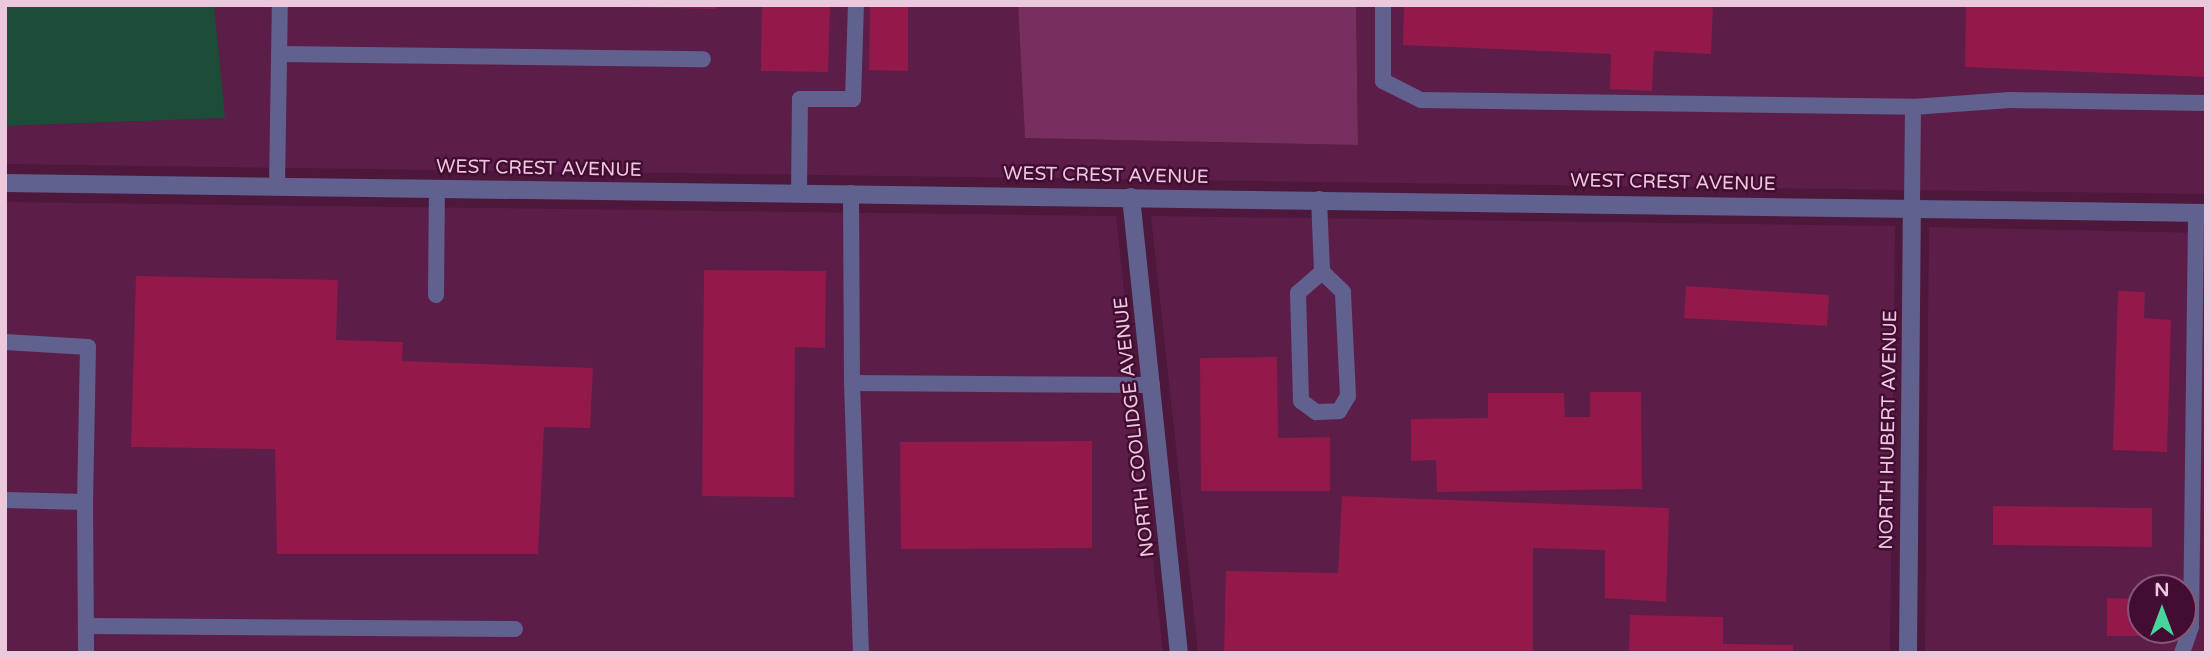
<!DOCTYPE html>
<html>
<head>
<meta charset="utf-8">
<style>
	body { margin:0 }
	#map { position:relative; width:2211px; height:658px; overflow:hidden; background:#4e173c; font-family:"Varela Round",sans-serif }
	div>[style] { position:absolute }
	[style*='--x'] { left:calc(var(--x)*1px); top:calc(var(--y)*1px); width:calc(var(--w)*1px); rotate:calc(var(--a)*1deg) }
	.built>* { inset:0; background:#5c1e48 }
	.green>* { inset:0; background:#772f5f }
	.water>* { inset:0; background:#1d4d38 }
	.building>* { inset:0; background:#92194a }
	.lane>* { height:16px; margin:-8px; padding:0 8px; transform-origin:8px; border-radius:8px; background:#60618e }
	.street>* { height:18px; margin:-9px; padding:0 9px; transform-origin:9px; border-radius:9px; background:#60618e }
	span { translate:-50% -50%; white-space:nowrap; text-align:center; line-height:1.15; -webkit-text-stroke:5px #430c32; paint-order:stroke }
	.street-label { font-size:19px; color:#ebc8dc }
	.frame { position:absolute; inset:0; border:7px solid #ebc8dc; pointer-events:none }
	.north { position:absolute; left:2127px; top:574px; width:70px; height:70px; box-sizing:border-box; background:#430c32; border:2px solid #865776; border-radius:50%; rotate:0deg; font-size:19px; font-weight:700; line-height:28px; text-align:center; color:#ebc8dc }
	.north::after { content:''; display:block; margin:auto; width:24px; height:32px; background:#49d49c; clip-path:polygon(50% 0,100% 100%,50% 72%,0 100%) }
</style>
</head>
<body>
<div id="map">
	<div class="built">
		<div style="clip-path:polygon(214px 5px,1018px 5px,1025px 138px,1348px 145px,1358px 144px,1356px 5px,2206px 5px,2206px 194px,5px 164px,5px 126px,224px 118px)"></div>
		<div style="clip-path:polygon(5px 202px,1116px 216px,1163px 653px,5px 653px)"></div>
		<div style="clip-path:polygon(1151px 216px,1895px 226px,1890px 653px,1198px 653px)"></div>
		<div style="clip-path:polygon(evenodd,1929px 227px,2206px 233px,2206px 653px,1925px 653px,1929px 227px,2141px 588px,2183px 588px,2183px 630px,2141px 630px,2141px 588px)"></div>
	</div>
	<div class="green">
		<div style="clip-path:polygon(1018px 5px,1356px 5px,1358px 145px,1025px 138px)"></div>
	</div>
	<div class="water">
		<div style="clip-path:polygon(5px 5px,214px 5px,225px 118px,5px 126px)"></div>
	</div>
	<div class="building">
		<div style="clip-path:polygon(532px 5px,716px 5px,716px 9px)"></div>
		<div style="clip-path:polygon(762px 5px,830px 5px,828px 72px,761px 71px)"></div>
		<div style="clip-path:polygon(870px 5px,908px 5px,908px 71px,869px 70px)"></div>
		<div style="clip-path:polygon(1404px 5px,1713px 5px,1711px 54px,1654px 51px,1652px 91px,1610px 89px,1611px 54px,1403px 45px)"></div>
		<div style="clip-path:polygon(1966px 5px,2206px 5px,2206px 77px,1965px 67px)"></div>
		<div style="clip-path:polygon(704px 270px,826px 271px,825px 348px,795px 347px,794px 497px,702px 496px)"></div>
		<div style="clip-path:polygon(136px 276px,338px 280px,336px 340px,403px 342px,402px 361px,593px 368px,590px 428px,544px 427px,538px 554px,277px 554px,275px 449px,131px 447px)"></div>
		<div style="clip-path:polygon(1686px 286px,1829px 295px,1827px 326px,1684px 318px)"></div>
		<div style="clip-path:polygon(2118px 291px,2145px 292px,2144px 318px,2171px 320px,2167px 452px,2113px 450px)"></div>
		<div style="clip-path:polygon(1277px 357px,1278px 438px,1330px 437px,1330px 491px,1201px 491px,1200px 358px)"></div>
		<div style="clip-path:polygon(1590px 392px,1641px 392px,1642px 489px,1437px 492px,1436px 460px,1411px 461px,1411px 419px,1488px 418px,1488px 393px,1564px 393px,1565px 417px,1590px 417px)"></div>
		<div style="clip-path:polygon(1092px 441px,1092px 548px,901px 549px,900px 442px)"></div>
		<div style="clip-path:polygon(1342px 496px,1669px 508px,1666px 602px,1605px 598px,1605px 550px,1533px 548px,1533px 653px,1224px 653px,1226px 571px,1338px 573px)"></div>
		<div style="clip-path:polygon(1993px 506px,2152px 508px,2152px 547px,1993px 545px)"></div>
		<div style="clip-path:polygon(2107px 598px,2141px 599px,2141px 630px,2152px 630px,2152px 636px,2107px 636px)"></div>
		<div style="clip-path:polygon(1630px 615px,1723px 617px,1723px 644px,1793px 645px,1793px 653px,1629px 653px)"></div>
	</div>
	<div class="lane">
		<div style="--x:1383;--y:5;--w:76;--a:90"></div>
		<div style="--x:1383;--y:81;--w:42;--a:26.6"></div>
		<div style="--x:1421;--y:100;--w:492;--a:0.8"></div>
		<div style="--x:1913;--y:107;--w:100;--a:90.6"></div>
		<div style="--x:279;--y:54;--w:424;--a:0.7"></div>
		<div style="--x:1913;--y:107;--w:97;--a:-4.1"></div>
		<div style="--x:2010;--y:100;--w:196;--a:0.9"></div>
		<div style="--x:277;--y:186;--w:181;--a:-89.1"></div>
		<div style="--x:799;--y:193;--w:94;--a:-89.4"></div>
		<div style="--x:800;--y:99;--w:53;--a:0"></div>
		<div style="--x:853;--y:99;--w:94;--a:-88.2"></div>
		<div style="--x:851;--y:193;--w:190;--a:89.7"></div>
		<div style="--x:852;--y:383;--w:300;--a:0.4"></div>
		<div style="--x:1319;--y:199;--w:73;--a:87.6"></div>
		<div style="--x:1322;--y:272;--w:32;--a:139"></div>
		<div style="--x:1298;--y:293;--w:108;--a:88.4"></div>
		<div style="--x:1301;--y:401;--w:19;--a:36"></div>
		<div style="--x:1316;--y:412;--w:23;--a:-2"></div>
		<div style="--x:1339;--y:411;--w:17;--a:-59"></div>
		<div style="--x:1348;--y:396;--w:104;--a:-92.8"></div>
		<div style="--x:1343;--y:292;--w:29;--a:-136"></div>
		<div style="--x:436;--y:295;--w:107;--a:-89.5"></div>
		<div style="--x:5;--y:342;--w:83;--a:3.4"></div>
		<div style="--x:88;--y:347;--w:155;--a:91.1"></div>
		<div style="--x:85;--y:502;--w:80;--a:-178.6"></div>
		<div style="--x:852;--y:383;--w:270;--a:88.1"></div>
		<div style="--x:85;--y:502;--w:151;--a:89.6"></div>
		<div style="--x:86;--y:626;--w:429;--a:0.4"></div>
		<div style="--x:2182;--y:653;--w:28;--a:-71"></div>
		<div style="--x:2191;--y:627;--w:414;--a:-89.3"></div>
	</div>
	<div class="street">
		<div style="--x:5;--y:183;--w:2201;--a:0.78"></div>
		<div style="--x:1131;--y:197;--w:459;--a:84"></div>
		<div style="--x:1908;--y:653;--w:446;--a:-89.5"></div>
	</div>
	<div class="street-label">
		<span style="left:539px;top:169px;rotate:1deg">WEST CREST AVENUE</span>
		<span style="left:1106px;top:176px;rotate:1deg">WEST CREST AVENUE</span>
		<span style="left:1673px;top:183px;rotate:1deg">WEST CREST AVENUE</span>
		<span style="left:1135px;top:427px;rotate:-96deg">NORTH COOLIDGE AVENUE</span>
		<span style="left:1889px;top:430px;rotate:-89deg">NORTH HUBERT AVENUE</span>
	</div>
	<div class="frame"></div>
	<div class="north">N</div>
</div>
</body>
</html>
